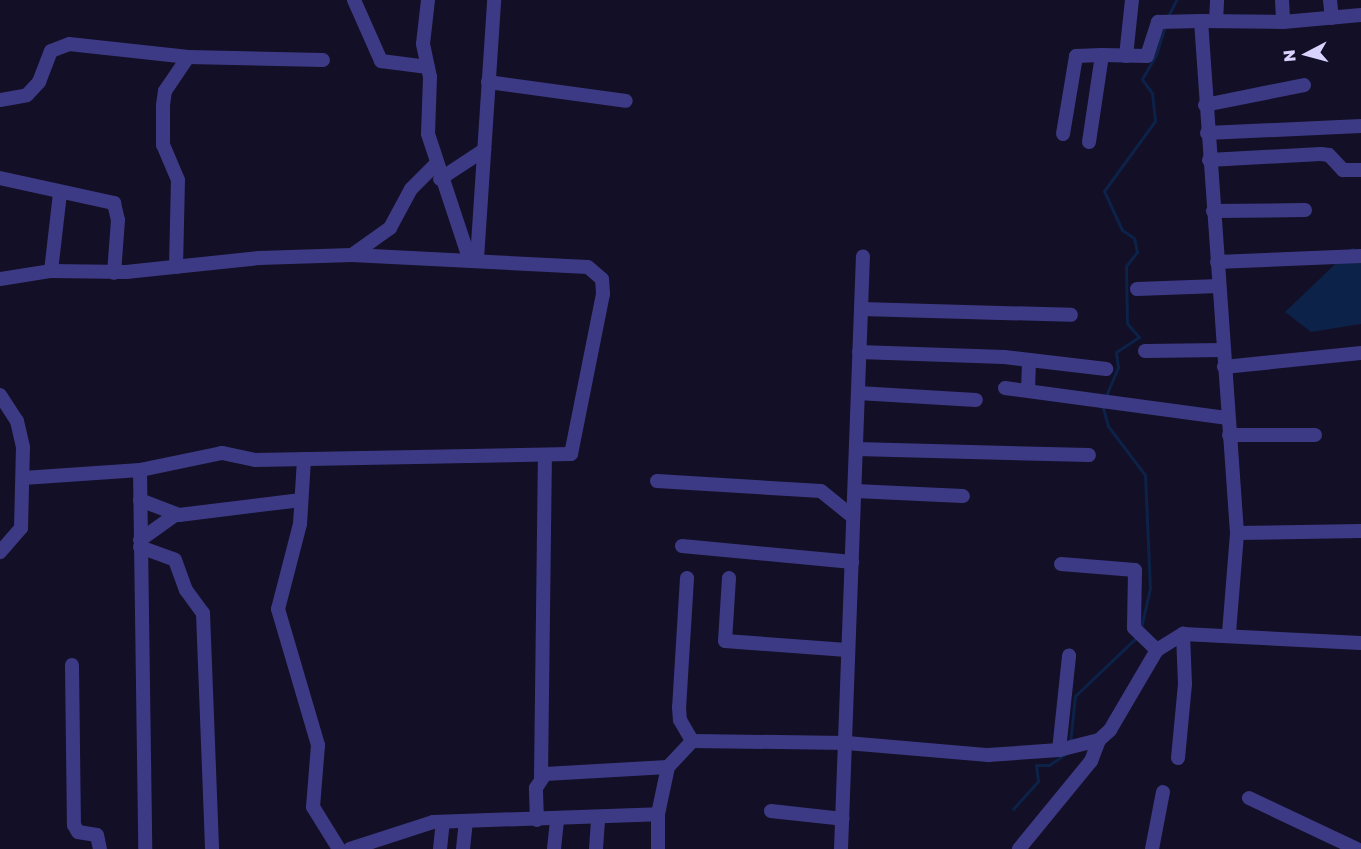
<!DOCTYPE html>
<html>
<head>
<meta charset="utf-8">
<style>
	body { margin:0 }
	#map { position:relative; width:1361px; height:849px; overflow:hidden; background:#130f26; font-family:"Golos Text",sans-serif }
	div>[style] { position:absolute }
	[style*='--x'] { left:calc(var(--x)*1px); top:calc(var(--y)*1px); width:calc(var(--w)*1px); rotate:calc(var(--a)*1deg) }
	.water>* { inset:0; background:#0c2248 }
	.stream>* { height:3px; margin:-1.5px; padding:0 1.5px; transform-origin:1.5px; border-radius:1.5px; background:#0c2248 }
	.minor>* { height:14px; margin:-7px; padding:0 7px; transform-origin:7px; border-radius:7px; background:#3d3a85 }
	span { translate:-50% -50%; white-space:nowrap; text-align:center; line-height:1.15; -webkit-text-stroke:5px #130f26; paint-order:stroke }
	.north { position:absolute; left:1277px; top:24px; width:60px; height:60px; -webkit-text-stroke:4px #130f26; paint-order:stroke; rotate:264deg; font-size:16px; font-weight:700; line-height:24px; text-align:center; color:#d9d4ff }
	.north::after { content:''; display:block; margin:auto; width:21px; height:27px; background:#d9d4ff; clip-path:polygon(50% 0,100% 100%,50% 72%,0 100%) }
</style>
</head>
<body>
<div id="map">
	<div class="water">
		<div style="clip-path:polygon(1352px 248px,1361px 250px,1361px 324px,1311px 332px,1285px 312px)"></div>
	</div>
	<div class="stream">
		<div style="--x:1168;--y:16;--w:18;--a:-63"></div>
		<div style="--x:1105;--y:398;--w:34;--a:-67"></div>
		<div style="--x:1118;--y:367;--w:15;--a:-98"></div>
		<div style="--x:1116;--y:352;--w:27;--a:-33"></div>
		<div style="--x:1139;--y:337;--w:18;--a:-131"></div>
		<div style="--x:1127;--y:323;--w:57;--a:-91"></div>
		<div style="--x:1126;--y:266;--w:18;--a:-52"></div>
		<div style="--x:1137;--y:252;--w:14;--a:-102"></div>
		<div style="--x:1134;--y:238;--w:14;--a:-146"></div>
		<div style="--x:1122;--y:230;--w:43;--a:-114.8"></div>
		<div style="--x:1104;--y:191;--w:87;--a:-53.9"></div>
		<div style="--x:1155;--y:121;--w:28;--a:-96"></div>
		<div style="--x:1152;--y:93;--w:17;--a:-126"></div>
		<div style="--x:1142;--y:79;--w:28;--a:-60"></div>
		<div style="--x:1156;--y:55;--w:31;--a:-73"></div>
		<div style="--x:1102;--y:404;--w:23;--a:75"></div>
		<div style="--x:1108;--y:426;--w:61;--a:52.9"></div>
		<div style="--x:1145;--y:475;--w:113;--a:87.5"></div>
		<div style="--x:1150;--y:588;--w:41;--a:102.7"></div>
		<div style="--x:1070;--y:744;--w:48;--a:-84.1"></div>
		<div style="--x:1075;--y:696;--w:86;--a:-43.6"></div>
		<div style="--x:1013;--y:809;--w:38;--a:-48"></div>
		<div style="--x:1038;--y:781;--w:16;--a:-97"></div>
		<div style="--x:1036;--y:765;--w:13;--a:0"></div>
		<div style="--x:1049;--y:765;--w:22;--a:-34"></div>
	</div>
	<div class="minor">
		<div style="--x:354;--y:0;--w:67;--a:66.1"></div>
		<div style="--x:381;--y:61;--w:47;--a:7.3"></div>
		<div style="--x:428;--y:0;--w:44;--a:96.5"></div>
		<div style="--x:423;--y:44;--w:34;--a:78"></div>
		<div style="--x:430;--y:77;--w:57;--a:92"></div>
		<div style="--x:428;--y:134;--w:131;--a:71.7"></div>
		<div style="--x:1282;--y:0;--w:22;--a:87"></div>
		<div style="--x:1330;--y:0;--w:18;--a:84"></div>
		<div style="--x:1216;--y:21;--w:21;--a:-87"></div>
		<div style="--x:1126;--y:56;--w:56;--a:-83.9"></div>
		<div style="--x:488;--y:82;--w:139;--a:7.8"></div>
		<div style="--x:0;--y:100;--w:27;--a:-10"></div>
		<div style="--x:27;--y:95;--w:18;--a:-47"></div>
		<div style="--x:39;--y:82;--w:33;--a:-69"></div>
		<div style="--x:51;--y:51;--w:19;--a:-21"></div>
		<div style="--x:69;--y:44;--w:120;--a:6.2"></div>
		<div style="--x:188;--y:57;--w:135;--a:1.3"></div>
		<div style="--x:1205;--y:105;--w:101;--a:-11.4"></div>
		<div style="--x:1207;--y:133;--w:154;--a:-2.6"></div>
		<div style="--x:1063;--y:134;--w:79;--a:-80.5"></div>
		<div style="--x:1076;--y:56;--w:26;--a:-2"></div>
		<div style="--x:1089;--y:142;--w:88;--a:-81.5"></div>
		<div style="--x:1102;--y:55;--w:45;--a:1.3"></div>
		<div style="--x:1147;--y:56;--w:36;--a:-72"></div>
		<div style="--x:1158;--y:22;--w:43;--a:-1.3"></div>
		<div style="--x:1209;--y:160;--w:112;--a:-3.1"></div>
		<div style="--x:1321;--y:154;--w:8;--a:7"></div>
		<div style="--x:1329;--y:155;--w:21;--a:47"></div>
		<div style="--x:1343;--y:170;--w:18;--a:0"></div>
		<div style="--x:0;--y:178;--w:117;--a:12.4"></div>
		<div style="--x:114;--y:203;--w:17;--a:77"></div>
		<div style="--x:118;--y:220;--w:53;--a:94.3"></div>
		<div style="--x:440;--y:179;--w:53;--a:-33.4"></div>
		<div style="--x:1213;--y:211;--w:92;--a:-0.6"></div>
		<div style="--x:352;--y:255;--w:47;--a:-35.4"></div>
		<div style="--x:390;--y:228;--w:44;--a:-61.7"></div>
		<div style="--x:411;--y:189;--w:35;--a:-45"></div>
		<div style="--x:477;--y:259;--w:260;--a:-86.2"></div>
		<div style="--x:1217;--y:262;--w:144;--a:-2.4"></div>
		<div style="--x:176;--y:267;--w:87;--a:-88.7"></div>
		<div style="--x:178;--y:180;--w:38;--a:-113"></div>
		<div style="--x:163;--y:145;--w:40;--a:-90"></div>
		<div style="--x:163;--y:105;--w:14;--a:-82"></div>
		<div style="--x:165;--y:91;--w:41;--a:-55.9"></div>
		<div style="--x:51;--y:271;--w:79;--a:-83.4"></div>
		<div style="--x:0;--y:279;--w:52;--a:-8.9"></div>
		<div style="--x:51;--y:271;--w:75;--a:0.8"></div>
		<div style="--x:126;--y:272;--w:134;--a:-6"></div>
		<div style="--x:259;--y:258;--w:93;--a:-1.8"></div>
		<div style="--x:352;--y:255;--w:236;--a:2.9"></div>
		<div style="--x:588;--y:267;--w:18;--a:41"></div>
		<div style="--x:602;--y:279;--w:15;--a:86"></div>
		<div style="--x:603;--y:294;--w:163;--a:101.3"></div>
		<div style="--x:571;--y:454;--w:316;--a:178.9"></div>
		<div style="--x:255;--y:460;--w:34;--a:-168"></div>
		<div style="--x:222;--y:453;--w:84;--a:168.3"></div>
		<div style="--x:140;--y:470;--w:117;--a:176.1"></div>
		<div style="--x:1137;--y:289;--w:82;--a:-2.1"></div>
		<div style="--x:861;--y:309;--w:210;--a:1.6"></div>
		<div style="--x:1145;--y:351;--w:78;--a:-0.7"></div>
		<div style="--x:859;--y:352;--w:145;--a:2"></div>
		<div style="--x:1004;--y:357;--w:103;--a:6.7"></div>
		<div style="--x:1224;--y:367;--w:138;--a:-5.8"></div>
		<div style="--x:1005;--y:388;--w:225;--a:7.7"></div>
		<div style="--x:1028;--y:390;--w:30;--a:-88"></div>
		<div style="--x:858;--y:393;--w:118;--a:3.4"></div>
		<div style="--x:0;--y:395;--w:31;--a:57"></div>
		<div style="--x:17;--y:421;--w:27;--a:77"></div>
		<div style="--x:23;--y:447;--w:81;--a:91.4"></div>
		<div style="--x:21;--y:528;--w:32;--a:131"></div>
		<div style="--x:1229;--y:435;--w:86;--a:0"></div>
		<div style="--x:856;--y:449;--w:233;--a:1.5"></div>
		<div style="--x:304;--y:459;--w:65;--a:93.5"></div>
		<div style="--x:300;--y:524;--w:88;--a:104.5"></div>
		<div style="--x:278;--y:609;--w:142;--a:73.6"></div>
		<div style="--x:318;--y:745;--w:62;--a:94.6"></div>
		<div style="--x:313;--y:807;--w:49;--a:58.2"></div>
		<div style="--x:140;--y:470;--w:379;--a:89.2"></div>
		<div style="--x:657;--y:481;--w:164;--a:3.5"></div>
		<div style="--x:821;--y:491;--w:41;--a:39.1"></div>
		<div style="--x:855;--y:491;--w:108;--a:2.7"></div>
		<div style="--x:140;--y:500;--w:42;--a:21"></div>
		<div style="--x:179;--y:515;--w:123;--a:-7"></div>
		<div style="--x:1237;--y:533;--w:124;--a:-0.9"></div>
		<div style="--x:140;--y:540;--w:43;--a:-35.5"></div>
		<div style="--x:682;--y:546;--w:171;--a:5.4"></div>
		<div style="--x:140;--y:547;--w:37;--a:20"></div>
		<div style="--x:175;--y:560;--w:32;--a:70"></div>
		<div style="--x:186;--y:590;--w:29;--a:54"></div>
		<div style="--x:203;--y:613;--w:236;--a:87.8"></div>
		<div style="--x:1061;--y:564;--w:74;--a:4.6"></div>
		<div style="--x:1135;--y:570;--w:58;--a:91"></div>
		<div style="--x:1134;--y:628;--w:32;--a:44"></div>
		<div style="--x:687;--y:578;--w:129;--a:93.5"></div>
		<div style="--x:679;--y:707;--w:13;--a:86"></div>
		<div style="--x:680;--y:720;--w:24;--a:60"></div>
		<div style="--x:729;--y:578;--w:63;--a:93.6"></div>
		<div style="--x:725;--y:641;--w:122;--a:4.2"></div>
		<div style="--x:1229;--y:633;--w:100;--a:-85.4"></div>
		<div style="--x:1237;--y:533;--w:513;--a:-94.02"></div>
		<div style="--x:1201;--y:21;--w:82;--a:0.7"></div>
		<div style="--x:1283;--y:22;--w:78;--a:-5.1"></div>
		<div style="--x:72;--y:665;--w:160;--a:89.3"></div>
		<div style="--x:74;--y:825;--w:8;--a:60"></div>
		<div style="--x:78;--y:832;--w:19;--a:9"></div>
		<div style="--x:97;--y:835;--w:14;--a:78"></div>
		<div style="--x:1059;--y:750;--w:95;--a:-83.9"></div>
		<div style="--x:1178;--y:758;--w:74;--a:-84.6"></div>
		<div style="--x:1185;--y:684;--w:50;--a:-92.3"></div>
		<div style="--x:541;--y:777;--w:321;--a:-89.3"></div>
		<div style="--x:1249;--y:798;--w:119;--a:25.3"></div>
		<div style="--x:771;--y:811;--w:72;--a:6.3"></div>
		<div style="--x:537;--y:820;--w:32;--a:-92"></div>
		<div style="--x:536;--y:788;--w:17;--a:-57"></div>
		<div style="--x:545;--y:774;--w:123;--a:-3.3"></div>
		<div style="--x:350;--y:849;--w:87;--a:-18"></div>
		<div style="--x:433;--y:822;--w:225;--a:-2"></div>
		<div style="--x:440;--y:849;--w:27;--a:-84"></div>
		<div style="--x:463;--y:849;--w:28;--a:-84"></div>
		<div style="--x:554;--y:849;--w:30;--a:-84"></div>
		<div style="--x:596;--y:849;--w:31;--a:-86"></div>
		<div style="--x:658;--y:849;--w:35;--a:-90"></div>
		<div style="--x:658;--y:814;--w:48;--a:-78"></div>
		<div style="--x:668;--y:767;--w:35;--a:-47"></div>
		<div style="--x:692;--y:741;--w:155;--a:0.7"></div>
		<div style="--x:847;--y:743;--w:142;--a:4.9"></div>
		<div style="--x:988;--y:755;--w:71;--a:-4"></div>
		<div style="--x:1059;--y:750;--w:41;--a:-14"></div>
		<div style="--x:1099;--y:740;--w:15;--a:-42"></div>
		<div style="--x:1110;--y:730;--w:93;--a:-59.6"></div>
		<div style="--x:1157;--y:650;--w:31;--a:-32"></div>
		<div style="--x:1183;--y:634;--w:178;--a:2.9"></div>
		<div style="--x:841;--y:849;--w:593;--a:-87.88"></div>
		<div style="--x:1019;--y:849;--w:114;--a:-50.7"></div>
		<div style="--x:1091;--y:761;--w:22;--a:-69"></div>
		<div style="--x:1152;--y:849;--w:58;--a:-79.1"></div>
	</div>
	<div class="north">N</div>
</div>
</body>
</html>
